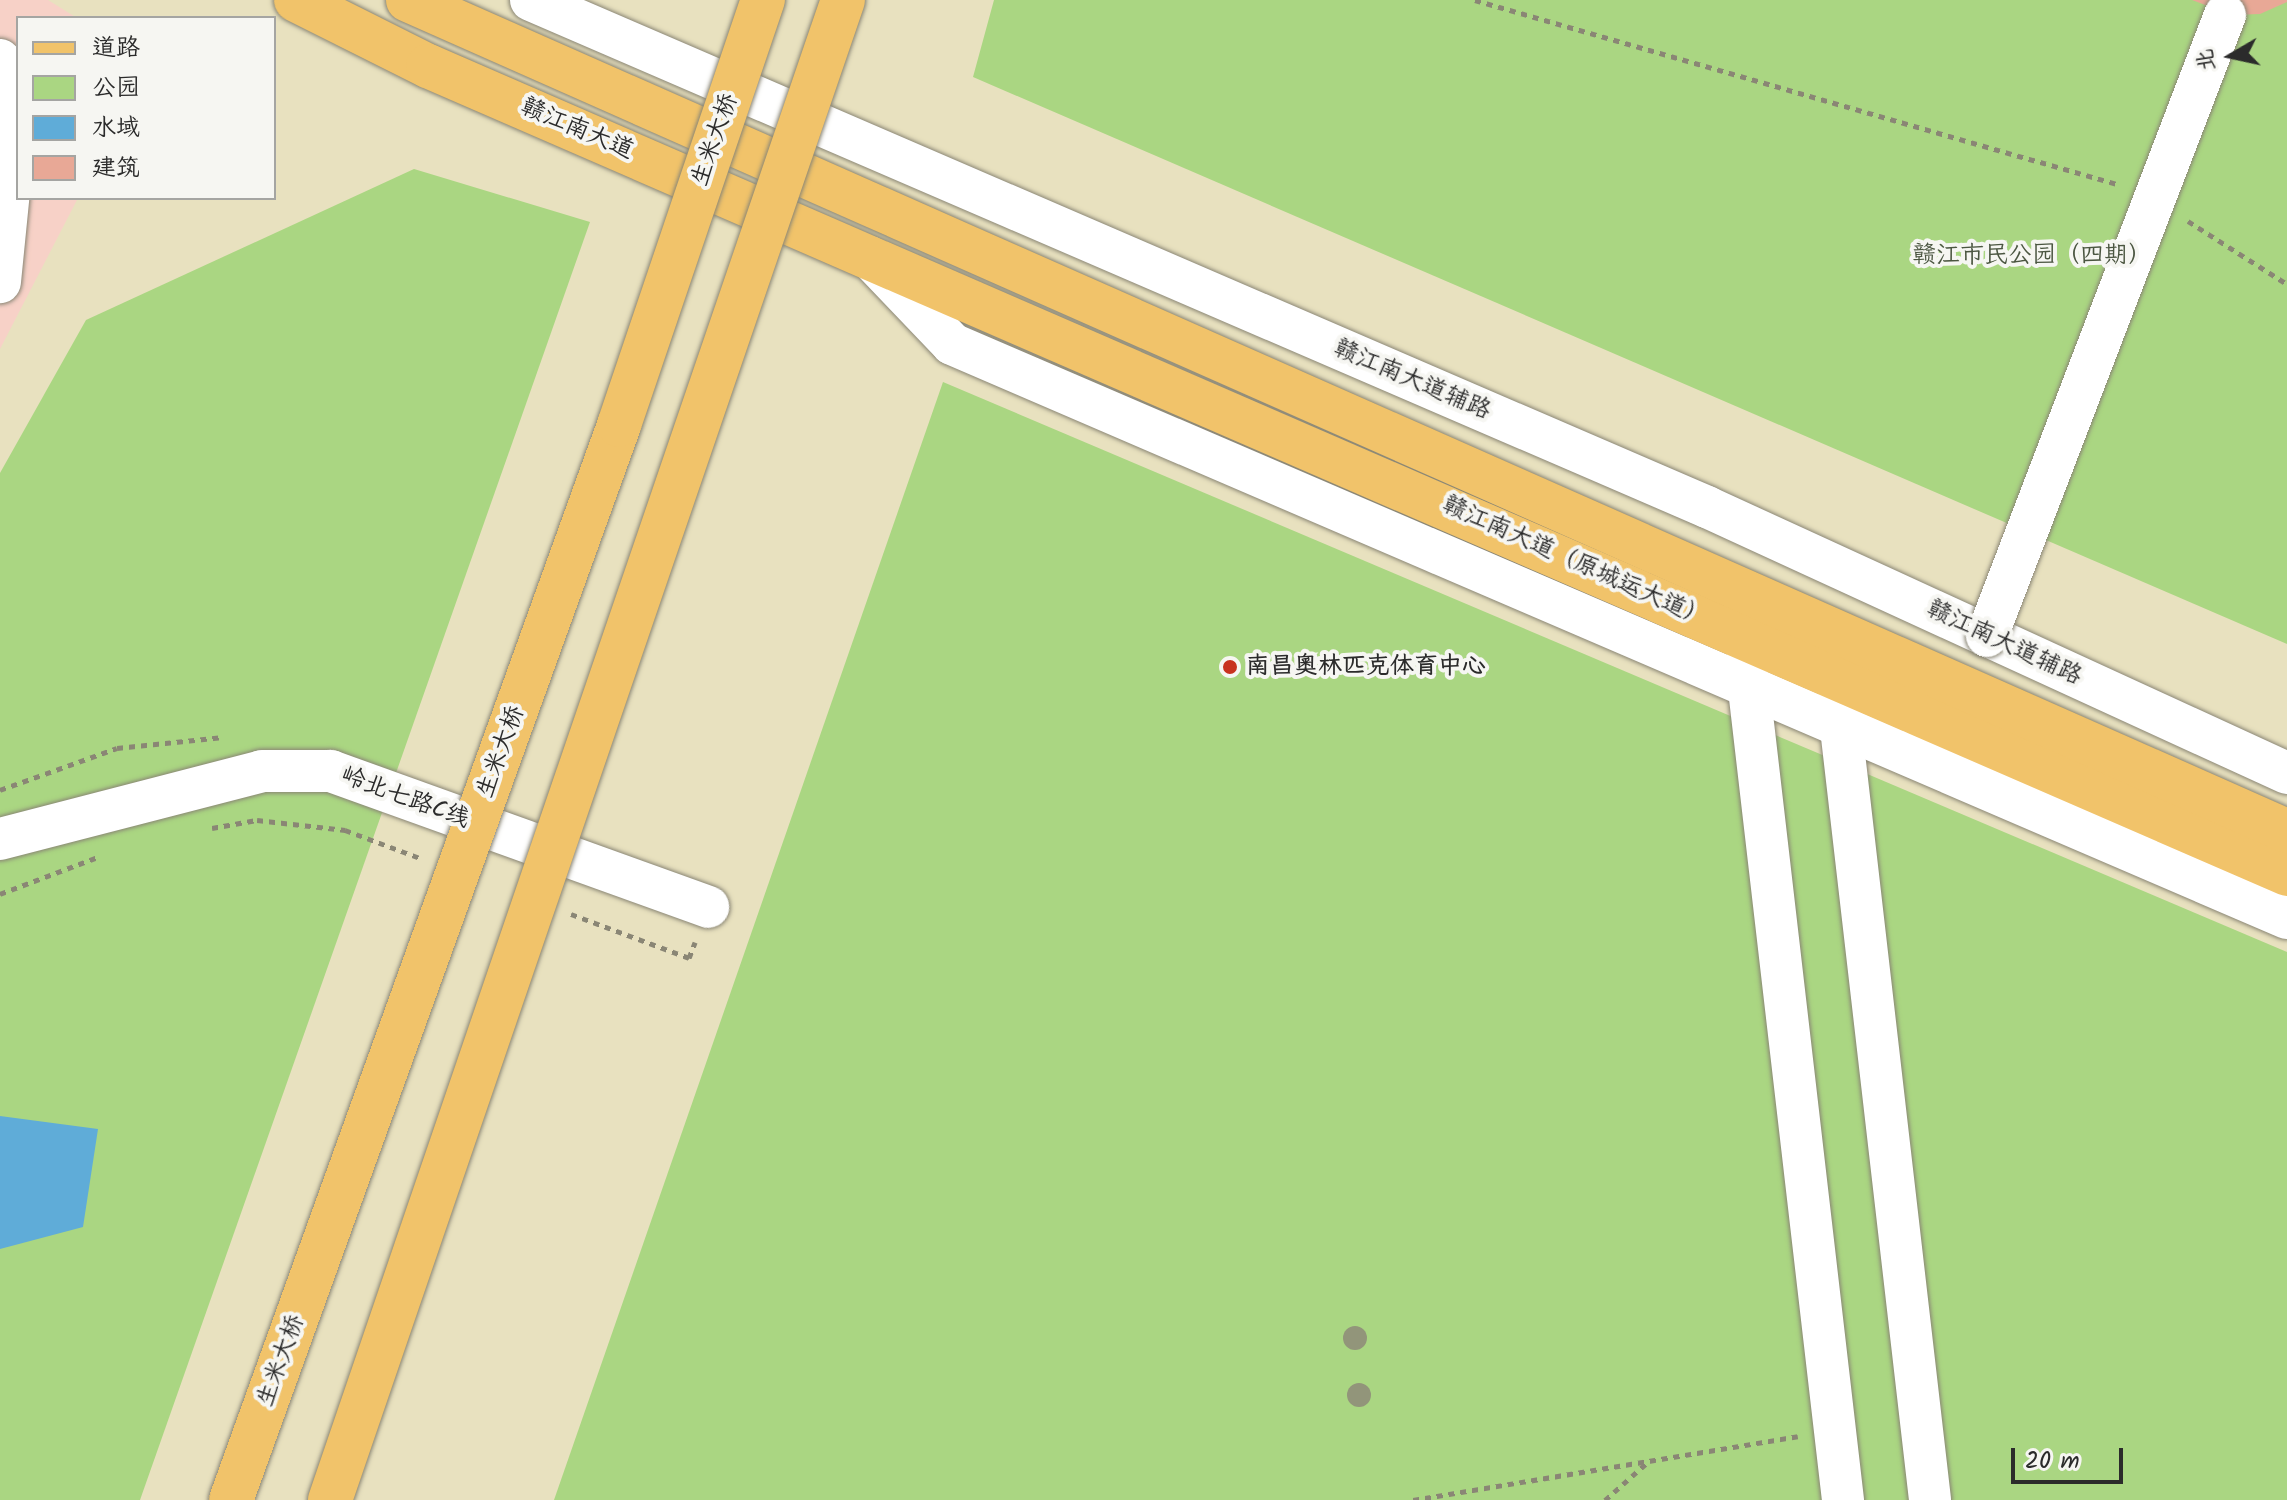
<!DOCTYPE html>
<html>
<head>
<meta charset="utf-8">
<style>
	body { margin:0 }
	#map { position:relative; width:2287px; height:1500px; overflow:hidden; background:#e8e1bf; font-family:Kalam,"LXGW WenKai TC",sans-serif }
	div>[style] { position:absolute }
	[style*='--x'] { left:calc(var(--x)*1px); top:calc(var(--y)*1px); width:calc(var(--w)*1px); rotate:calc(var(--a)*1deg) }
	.built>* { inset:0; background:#f7d1c7 }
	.green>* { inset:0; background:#aad682 }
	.water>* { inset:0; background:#5facd8 }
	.building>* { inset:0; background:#e8a896 }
	.path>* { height:5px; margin-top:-2.5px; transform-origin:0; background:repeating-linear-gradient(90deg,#8a8675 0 6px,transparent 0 12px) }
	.roads { filter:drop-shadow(0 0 2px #8a8675) drop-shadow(0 0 2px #8a8675) }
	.minor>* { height:42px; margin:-21px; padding:0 21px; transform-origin:21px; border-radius:21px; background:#fff }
	.major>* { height:44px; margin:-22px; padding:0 22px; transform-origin:22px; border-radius:22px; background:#f1c36a }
	.bridges { filter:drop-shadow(0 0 2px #8a8675) drop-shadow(0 0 2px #8a8675) }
	.minor-bridge>* { height:42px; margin:-21px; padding:0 21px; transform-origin:21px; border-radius:21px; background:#fff }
	.highway-bridge>* { height:44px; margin:-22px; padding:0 22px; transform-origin:22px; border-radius:22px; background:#f1c36a }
	.trees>* { width:24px; height:24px; margin:-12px; border-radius:50%; background:#92957a }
	.dots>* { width:22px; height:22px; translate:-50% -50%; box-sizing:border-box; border:4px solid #f6f6f2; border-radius:50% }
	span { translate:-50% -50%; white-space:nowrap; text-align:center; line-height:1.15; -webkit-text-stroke:8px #f6f6f2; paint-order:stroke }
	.street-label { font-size:24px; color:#2b2b2b }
	.park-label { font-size:24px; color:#4b5641 }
	.poi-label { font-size:24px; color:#2b2b2b; font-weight:700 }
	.left { translate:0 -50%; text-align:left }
	.legend { position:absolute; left:16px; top:16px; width:260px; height:184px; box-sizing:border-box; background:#f6f6f2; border:2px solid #a5a5a2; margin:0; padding:10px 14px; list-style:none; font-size:24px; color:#2b2b2b }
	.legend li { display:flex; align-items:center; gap:16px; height:40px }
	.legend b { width:40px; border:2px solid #a5a5a2 }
	.north { position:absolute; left:2191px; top:16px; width:80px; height:80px; -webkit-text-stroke:6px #f6f6f2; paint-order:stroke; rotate:261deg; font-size:22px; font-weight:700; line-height:32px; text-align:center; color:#2b2b2b }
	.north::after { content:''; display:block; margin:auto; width:28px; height:36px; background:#2b2b2b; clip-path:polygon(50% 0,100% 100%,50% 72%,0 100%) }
	.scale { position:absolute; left:2011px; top:1448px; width:112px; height:36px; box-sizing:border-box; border:4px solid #2b2b2b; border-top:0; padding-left:10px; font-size:24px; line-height:28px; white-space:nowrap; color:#2b2b2b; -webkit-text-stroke:6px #f6f6f2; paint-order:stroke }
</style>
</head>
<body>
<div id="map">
	<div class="built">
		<div style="clip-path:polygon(0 0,48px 0,77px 18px,18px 18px,18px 198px,78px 198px,0 349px)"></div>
	</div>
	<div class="green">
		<div style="clip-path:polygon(994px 0,2287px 0,2287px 644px,973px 77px)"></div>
		<div style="clip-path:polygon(414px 169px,590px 222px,140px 1500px,0 1500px,0 473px,86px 320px)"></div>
		<div style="clip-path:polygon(943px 382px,2287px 952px,2287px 1500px,554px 1500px)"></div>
	</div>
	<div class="water">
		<div style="clip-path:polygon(0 1116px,98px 1129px,83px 1227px,0 1249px)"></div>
	</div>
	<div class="building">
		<div style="clip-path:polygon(2192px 0,2287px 0,2287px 2px,2260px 14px,2232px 15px)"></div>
	</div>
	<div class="path">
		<div style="--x:1475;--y:0;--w:671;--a:16"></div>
		<div style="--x:2188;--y:221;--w:117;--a:32.5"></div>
		<div style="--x:0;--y:790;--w:124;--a:-19.7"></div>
		<div style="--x:117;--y:748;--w:107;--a:-5.9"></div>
		<div style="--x:212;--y:828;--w:46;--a:-10.1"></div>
		<div style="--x:257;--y:820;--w:89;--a:6.5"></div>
		<div style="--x:345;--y:830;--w:80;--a:20.5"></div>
		<div style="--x:0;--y:894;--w:105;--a:-20.7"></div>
		<div style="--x:571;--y:914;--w:126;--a:20.4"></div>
		<div style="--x:689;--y:958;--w:17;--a:-69"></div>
		<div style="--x:1413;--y:1500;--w:390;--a:-9.4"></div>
		<div style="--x:1605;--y:1500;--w:59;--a:-41.6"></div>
	</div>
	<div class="roads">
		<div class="minor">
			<div style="--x:531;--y:0;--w:1281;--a:23.32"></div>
			<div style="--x:1707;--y:507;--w:638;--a:24.64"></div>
			<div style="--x:0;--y:60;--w:54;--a:71.6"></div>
			<div style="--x:17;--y:111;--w:172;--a:95.7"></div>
			<div style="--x:869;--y:257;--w:120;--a:46.3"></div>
			<div style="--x:952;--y:344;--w:1453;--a:23.27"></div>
			<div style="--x:1746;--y:663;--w:843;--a:83.39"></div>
			<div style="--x:1838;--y:702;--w:803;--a:83.42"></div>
			<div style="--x:0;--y:839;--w:271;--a:-14.5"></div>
			<div style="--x:262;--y:771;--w:69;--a:0"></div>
			<div style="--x:331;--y:771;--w:401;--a:19.8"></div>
		</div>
		<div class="major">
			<div style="--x:296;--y:0;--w:148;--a:26.6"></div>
			<div style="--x:428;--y:66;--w:2027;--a:23.49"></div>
			<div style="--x:408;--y:0;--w:2055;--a:23.86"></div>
		</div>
	</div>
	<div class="bridges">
		<div class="minor-bridge">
			<div style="--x:1987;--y:636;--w:665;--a:-69.03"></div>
		</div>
		<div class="highway-bridge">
			<div style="--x:231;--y:1500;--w:1143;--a:-70.15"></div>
			<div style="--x:619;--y:425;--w:449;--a:-71.3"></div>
			<div style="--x:330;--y:1500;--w:1585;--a:-71.12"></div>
		</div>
	</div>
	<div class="trees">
		<div style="left:1355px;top:1338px"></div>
		<div style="left:1359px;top:1395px"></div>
	</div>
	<div class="dots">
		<div style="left:1230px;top:667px;background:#c8321e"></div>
	</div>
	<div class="street-label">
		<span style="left:577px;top:129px;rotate:23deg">赣江南大道</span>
		<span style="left:715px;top:140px;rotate:-71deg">生米大桥</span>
		<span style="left:1412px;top:380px;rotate:23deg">赣江南大道辅路</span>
		<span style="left:1575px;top:562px;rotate:24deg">赣江南大道（原城运大道）</span>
		<span style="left:2004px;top:643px;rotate:25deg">赣江南大道辅路</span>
		<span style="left:501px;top:752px;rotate:-70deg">生米大桥</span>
		<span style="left:405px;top:798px;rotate:20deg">岭北七路C线</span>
		<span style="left:281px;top:1361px;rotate:-70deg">生米大桥</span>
	</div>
	<div class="park-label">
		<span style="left:2032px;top:256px">赣江市民公园（四期）</span>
	</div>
	<div class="poi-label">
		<span class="left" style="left:1246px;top:667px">南昌奥林匹克体育中心</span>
	</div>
	<ul class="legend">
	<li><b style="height:10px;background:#f1c36a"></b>道路</li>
	<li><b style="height:22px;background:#aad682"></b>公园</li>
	<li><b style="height:22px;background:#5facd8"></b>水域</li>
	<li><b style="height:22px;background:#e8a896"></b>建筑</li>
	</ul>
	<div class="north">北</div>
	<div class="scale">20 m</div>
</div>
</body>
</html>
